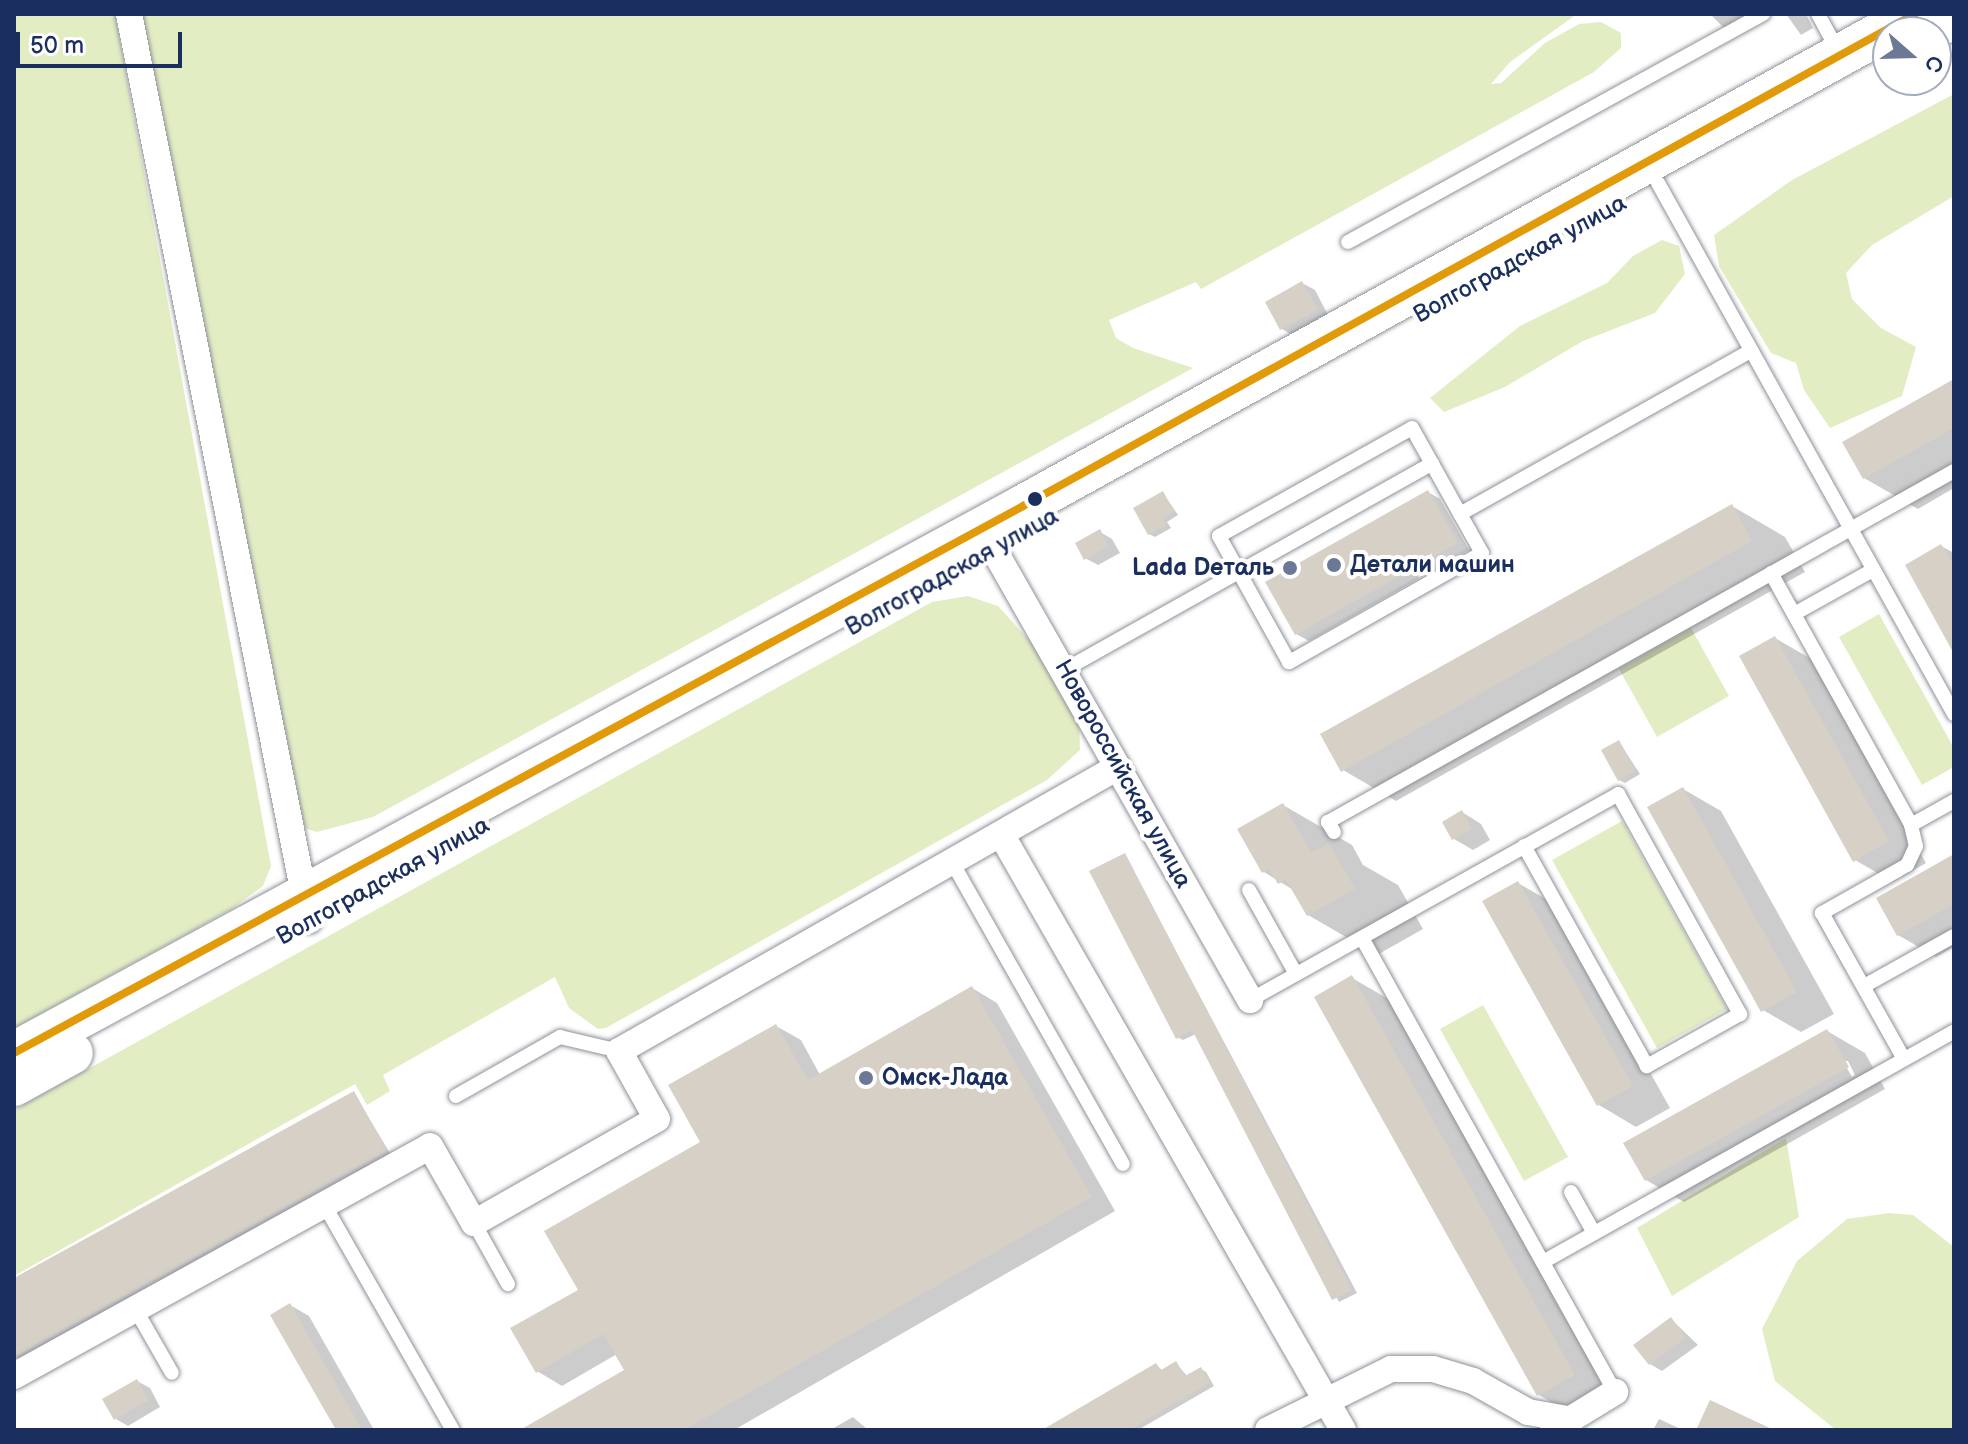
<!DOCTYPE html>
<html>
<head>
<meta charset="utf-8">
<style>
	body { margin:0 }
	#map { position:relative; width:1968px; height:1444px; overflow:hidden; background:#fff; font-family:"Balsamiq Sans",sans-serif }
	div>[style] { position:absolute }
	[style*='--x'] { left:calc(var(--x)*1px); top:calc(var(--y)*1px); width:calc(var(--w)*1px); rotate:calc(var(--a)*1deg) }
	.green>* { inset:0; background:#e3edc4 }
	.shadow>* { inset:0; background:#0003 }
	.building>* { inset:0; background:#d6d0c7 }
	.roads { filter:drop-shadow(0 0 2px #8e929a) drop-shadow(0 0 2px #8e929a) }
	.service>* { height:14px; margin:-7px; padding:0 7px; transform-origin:7px; border-radius:7px; background:#fff }
	.minor>* { height:26px; margin:-13px; padding:0 13px; transform-origin:13px; border-radius:13px; background:#fff }
	.primary>* { height:42px; margin:-21px; padding:0 21px; transform-origin:21px; border-radius:21px; background:#fff }
	.bus-1>* { height:8px; margin:-4px; padding:0 4px; transform-origin:4px; border-radius:4px; background:#e19a09 }
	.dots>* { width:22px; height:22px; translate:-50% -50%; box-sizing:border-box; border:4px solid #fff; border-radius:50% }
	span { translate:-50% -50%; white-space:nowrap; text-align:center; line-height:1.15; -webkit-text-stroke:8px #fff; paint-order:stroke }
	.street-label { font-size:24px; color:#1b2f5e }
	.poi-label { font-size:24px; color:#1b2f5e; font-weight:700 }
	.left { translate:0 -50%; text-align:left }
	.right { translate:-100% -50%; text-align:right }
	.frame { position:absolute; inset:0; border:16px solid #1b2f5e; pointer-events:none }
	.north { position:absolute; left:1872px; top:16px; width:80px; height:80px; box-sizing:border-box; background:#fff; border:2px solid #a4acbf; border-radius:50%; rotate:110deg; font-size:22px; font-weight:700; line-height:32px; text-align:center; color:#1b2f5e }
	.north::after { content:''; display:block; margin:auto; width:28px; height:36px; background:#6b7896; clip-path:polygon(50% 0,100% 100%,50% 72%,0 100%) }
	.scale { position:absolute; left:16px; top:32px; width:166px; height:36px; box-sizing:border-box; border:4px solid #1b2f5e; border-top:0; padding-left:10px; font-size:24px; line-height:28px; white-space:nowrap; color:#1b2f5e; -webkit-text-stroke:6px #fff; paint-order:stroke }
</style>
</head>
<body>
<div id="map">
	<div class="green">
		<div style="clip-path:polygon(14px 14px,115px 14px,271px 866px,263px 886px,230px 910px,14px 1028px)"></div>
		<div style="clip-path:polygon(138px 14px,1577px 14px,1510px 62px,1491px 84px,1501px 83px,1545px 43px,1579px 24px,1601px 22px,1621px 33px,1621px 48px,1594px 72px,1201px 289px,1196px 282px,1109px 320px,1116px 338px,1133px 348px,1193px 368px,373px 817px,317px 832px,301px 827px)"></div>
		<div style="clip-path:polygon(1954px 94px,1954px 196px,1872px 245px,1846px 273px,1852px 299px,1881px 328px,1916px 347px,1902px 396px,1830px 428px,1804px 390px,1796px 363px,1771px 353px,1719px 266px,1714px 235px,1792px 180px)"></div>
		<div style="clip-path:polygon(1662px 240px,1679px 246px,1685px 274px,1655px 313px,1583px 341px,1505px 387px,1444px 412px,1430px 398px,1520px 326px,1607px 283px,1633px 256px)"></div>
		<div style="clip-path:polygon(968px 596px,998px 606px,1036px 648px,1079px 719px,1080px 750px,1047px 780px,606px 1028px,598px 1029px,569px 1008px,555px 977px,383px 1075px,390px 1091px,367px 1105px,355px 1084px,14px 1276px,14px 1110px,932px 602px)"></div>
		<div style="clip-path:polygon(1879px 614px,1954px 748px,1954px 767px,1922px 785px,1839px 637px)"></div>
		<div style="clip-path:polygon(1691px 628px,1729px 696px,1657px 737px,1619px 669px)"></div>
		<div style="clip-path:polygon(1622px 821px,1727px 1009px,1657px 1048px,1552px 860px)"></div>
		<div style="clip-path:polygon(1483px 1005px,1568px 1157px,1524px 1181px,1440px 1029px)"></div>
		<div style="clip-path:polygon(1786px 1138px,1799px 1217px,1672px 1296px,1637px 1228px)"></div>
		<div style="clip-path:polygon(1889px 1213px,1913px 1215px,1954px 1247px,1954px 1430px,1836px 1430px,1775px 1381px,1762px 1329px,1797px 1261px,1847px 1219px)"></div>
	</div>
	<div class="shadow">
		<div style="clip-path:polygon(1710px 14px,1771px 14px,1730px 34px)"></div>
		<div style="clip-path:polygon(1786px 14px,1806px 14px,1813px 28px,1801px 35px)"></div>
		<div style="clip-path:polygon(1302px 283px,1315px 290px,1329px 317px,1294px 336px,1282px 329px)"></div>
		<div style="clip-path:polygon(1954px 381px,1954px 488px,1918px 509px,1864px 478px)"></div>
		<div style="clip-path:polygon(1428px 492px,1440px 499px,1469px 550px,1309px 641px,1296px 634px)"></div>
		<div style="clip-path:polygon(1163px 493px,1178px 515px,1167px 522px,1171px 528px,1155px 537px,1149px 534px)"></div>
		<div style="clip-path:polygon(1732px 506px,1785px 537px,1805px 572px,1396px 801px,1343px 770px)"></div>
		<div style="clip-path:polygon(1100px 532px,1112px 539px,1120px 553px,1098px 565px,1085px 558px)"></div>
		<div style="clip-path:polygon(1941px 546px,1954px 553px,1954px 649px)"></div>
		<div style="clip-path:polygon(1775px 638px,1813px 660px,1926px 863px,1893px 882px,1855px 860px)"></div>
		<div style="clip-path:polygon(1619px 742px,1640px 774px,1625px 783px,1619px 780px)"></div>
		<div style="clip-path:polygon(1683px 789px,1721px 811px,1834px 1014px,1801px 1032px,1763px 1010px)"></div>
		<div style="clip-path:polygon(1283px 805px,1352px 845px,1363px 865px,1398px 885px,1423px 929px,1377px 955px,1308px 915px,1295px 891px,1264px 872px)"></div>
		<div style="clip-path:polygon(1462px 812px,1481px 824px,1490px 840px,1473px 850px,1454px 839px)"></div>
		<div style="clip-path:polygon(1125px 855px,1357px 1293px,1339px 1302px,1196px 1034px,1183px 1040px,1177px 1037px)"></div>
		<div style="clip-path:polygon(1954px 856px,1954px 947px,1936px 957px,1898px 935px)"></div>
		<div style="clip-path:polygon(1518px 883px,1556px 905px,1670px 1108px,1636px 1127px,1599px 1105px)"></div>
		<div style="clip-path:polygon(1352px 978px,1390px 1000px,1612px 1397px,1577px 1417px,1539px 1395px)"></div>
		<div style="clip-path:polygon(972px 988px,997px 1003px,1115px 1211px,734px 1430px,524px 1430px,627px 1371px,617px 1354px,562px 1386px,537px 1371px,580px 1290px,703px 1142px,776px 1026px,801px 1040px,820px 1075px)"></div>
		<div style="clip-path:polygon(evenodd,1827px 1031px,1865px 1053px,1885px 1089px,1684px 1202px,1646px 1180px,1827px 1031px,1843px 1061px,1848px 1061px,1855px 1075px,1852px 1077px,1843px 1061px)"></div>
		<div style="clip-path:polygon(354px 1093px,391px 1155px,20px 1360px,14px 1356px,14px 1281px)"></div>
		<div style="clip-path:polygon(290px 1305px,309px 1316px,374px 1430px,338px 1430px)"></div>
		<div style="clip-path:polygon(1671px 1319px,1698px 1345px,1662px 1371px,1650px 1364px)"></div>
		<div style="clip-path:polygon(1176px 1363px,1188px 1377px,1201px 1369px,1206px 1372px,1214px 1386px,1138px 1430px,1046px 1430px,1156px 1365px,1163px 1371px)"></div>
		<div style="clip-path:polygon(137px 1381px,150px 1388px,160px 1407px,128px 1426px,116px 1419px)"></div>
		<div style="clip-path:polygon(853px 1417px,868px 1430px,830px 1430px)"></div>
		<div style="clip-path:polygon(1659px 1419px,1683px 1430px,1653px 1430px)"></div>
	</div>
	<div class="building">
		<div style="clip-path:polygon(1302px 281px,1318px 310px,1280px 330px,1265px 302px)"></div>
		<div style="clip-path:polygon(1954px 379px,1954px 428px,1863px 479px,1842px 442px)"></div>
		<div style="clip-path:polygon(1428px 490px,1458px 543px,1295px 635px,1265px 582px)"></div>
		<div style="clip-path:polygon(1163px 491px,1174px 512px,1163px 519px,1167px 525px,1148px 535px,1133px 508px)"></div>
		<div style="clip-path:polygon(1732px 504px,1752px 541px,1341px 772px,1320px 734px)"></div>
		<div style="clip-path:polygon(1100px 529px,1109px 546px,1084px 560px,1075px 543px)"></div>
		<div style="clip-path:polygon(1941px 544px,1954px 566px,1954px 654px,1905px 565px)"></div>
		<div style="clip-path:polygon(1775px 636px,1889px 841px,1853px 862px,1739px 656px)"></div>
		<div style="clip-path:polygon(1619px 740px,1636px 771px,1618px 781px,1601px 750px)"></div>
		<div style="clip-path:polygon(1683px 787px,1797px 992px,1761px 1012px,1647px 807px)"></div>
		<div style="clip-path:polygon(1283px 803px,1311px 853px,1329px 843px,1355px 889px,1307px 916px,1286px 880px,1278px 884px,1269px 869px,1262px 873px,1237px 829px)"></div>
		<div style="clip-path:polygon(1462px 810px,1472px 829px,1452px 840px,1442px 822px)"></div>
		<div style="clip-path:polygon(1125px 853px,1352px 1290px,1332px 1300px,1192px 1030px,1176px 1039px,1089px 871px)"></div>
		<div style="clip-path:polygon(1954px 854px,1954px 904px,1897px 936px,1876px 898px)"></div>
		<div style="clip-path:polygon(1518px 881px,1633px 1086px,1597px 1106px,1482px 901px)"></div>
		<div style="clip-path:polygon(1352px 975px,1575px 1375px,1537px 1396px,1314px 997px)"></div>
		<div style="clip-path:polygon(972px 986px,1092px 1197px,684px 1430px,520px 1430px,624px 1370px,603px 1334px,536px 1373px,510px 1328px,578px 1290px,544px 1231px,700px 1142px,668px 1085px,776px 1024px,808px 1080px)"></div>
		<div style="clip-path:polygon(1827px 1029px,1849px 1067px,1645px 1181px,1623px 1143px)"></div>
		<div style="clip-path:polygon(354px 1091px,387px 1151px,14px 1357px,14px 1278px)"></div>
		<div style="clip-path:polygon(290px 1303px,362px 1430px,336px 1430px,270px 1315px)"></div>
		<div style="clip-path:polygon(1671px 1317px,1686px 1338px,1649px 1365px,1633px 1345px)"></div>
		<div style="clip-path:polygon(1176px 1361px,1185px 1376px,1201px 1367px,1210px 1383px,1129px 1430px,1042px 1430px,1156px 1363px,1161px 1370px)"></div>
		<div style="clip-path:polygon(137px 1379px,149px 1400px,114px 1420px,102px 1399px)"></div>
		<div style="clip-path:polygon(1710px 1400px,1774px 1430px,1696px 1430px)"></div>
	</div>
	<div class="roads">
		<div class="service">
			<div style="--x:1818;--y:14;--w:42;--a:61.6"></div>
			<div style="--x:1658;--y:183;--w:608;--a:60.86"></div>
			<div style="--x:1348;--y:242;--w:474;--a:-28.8"></div>
			<div style="--x:1412;--y:428;--w:143;--a:60.8"></div>
			<div style="--x:1482;--y:553;--w:222;--a:150.5"></div>
			<div style="--x:1289;--y:662;--w:144;--a:-119.1"></div>
			<div style="--x:1219;--y:536;--w:221;--a:-29.2"></div>
			<div style="--x:1460;--y:514;--w:334;--a:-29.3"></div>
			<div style="--x:1771;--y:573;--w:288;--a:60.9"></div>
			<div style="--x:1911;--y:825;--w:22;--a:77"></div>
			<div style="--x:1916;--y:846;--w:21;--a:115"></div>
			<div style="--x:1907;--y:865;--w:98;--a:150.5"></div>
			<div style="--x:1822;--y:913;--w:167;--a:60.7"></div>
			<div style="--x:1794;--y:614;--w:90;--a:-29.1"></div>
			<div style="--x:1066;--y:669;--w:420;--a:-29.3"></div>
			<div style="--x:1911;--y:825;--w:49;--a:-29.2"></div>
			<div style="--x:1334;--y:832;--w:12;--a:-121"></div>
			<div style="--x:1328;--y:822;--w:718;--a:-29.28"></div>
			<div style="--x:952;--y:862;--w:347;--a:60.5"></div>
			<div style="--x:1249;--y:890;--w:96;--a:60.8"></div>
			<div style="--x:1362;--y:938;--w:520;--a:60.87"></div>
			<div style="--x:1864;--y:986;--w:103;--a:-29.1"></div>
			<div style="--x:1250;--y:1000;--w:422;--a:-29.2"></div>
			<div style="--x:1618;--y:794;--w:252;--a:61"></div>
			<div style="--x:1740;--y:1014;--w:107;--a:150.8"></div>
			<div style="--x:1647;--y:1066;--w:252;--a:-119.2"></div>
			<div style="--x:456;--y:1096;--w:120;--a:-29.6"></div>
			<div style="--x:560;--y:1037;--w:61;--a:13.3"></div>
			<div style="--x:1571;--y:1192;--w:47;--a:60.7"></div>
			<div style="--x:325;--y:1206;--w:258;--a:60.3"></div>
			<div style="--x:474;--y:1223;--w:70;--a:60.9"></div>
			<div style="--x:1543;--y:1262;--w:471;--a:-29.3"></div>
			<div style="--x:137;--y:1312;--w:70;--a:60.2"></div>
		</div>
		<div class="minor">
			<div style="--x:129;--y:14;--w:924;--a:78.76"></div>
			<div style="--x:994;--y:550;--w:518;--a:60.36"></div>
			<div style="--x:1001;--y:834;--w:687;--a:60.15"></div>
			<div style="--x:14;--y:1376;--w:475;--a:-28.9"></div>
			<div style="--x:430;--y:1146;--w:89;--a:60.3"></div>
			<div style="--x:474;--y:1223;--w:210;--a:-29.6"></div>
			<div style="--x:657;--y:1119;--w:78;--a:-119.2"></div>
			<div style="--x:619;--y:1051;--w:574;--a:-29.65"></div>
			<div style="--x:1268;--y:1430;--w:137;--a:-26.4"></div>
			<div style="--x:1391;--y:1369;--w:42;--a:0"></div>
			<div style="--x:1433;--y:1369;--w:42;--a:16.7"></div>
			<div style="--x:1473;--y:1381;--w:63;--a:29.4"></div>
			<div style="--x:1528;--y:1412;--w:40;--a:10"></div>
			<div style="--x:1553;--y:1430;--w:73;--a:-31.5"></div>
		</div>
		<div class="primary">
			<div style="--x:1927;--y:32;--w:31;--a:-29"></div>
			<div style="--x:14;--y:1053;--w:1148;--a:-28.46"></div>
			<div style="--x:1023;--y:506;--w:1019;--a:-28.88"></div>
			<div style="--x:14;--y:1085;--w:66;--a:-28.9"></div>
		</div>
	</div>
	<div class="bus-1">
		<div style="--x:14;--y:1053;--w:1148;--a:-28.46"></div>
		<div style="--x:1023;--y:506;--w:1019;--a:-28.88"></div>
	</div>
	<div class="dots">
		<div style="left:1035px;top:499px;background:#1b2f5e"></div>
		<div style="left:1334px;top:565px;background:#6b7896"></div>
		<div style="left:1290px;top:568px;background:#6b7896"></div>
		<div style="left:866px;top:1078px;background:#6b7896"></div>
	</div>
	<div class="street-label">
		<span style="left:1520px;top:259px;rotate:-29deg">Волгоградская улица</span>
		<span style="left:952px;top:572px;rotate:-29deg">Волгоградская улица</span>
		<span style="left:1123px;top:774px;rotate:61deg">Новороссийская улица</span>
		<span style="left:383px;top:881px;rotate:-29deg">Волгоградская улица</span>
	</div>
	<div class="poi-label">
		<span class="left" style="left:1350px;top:565px">Детали машин</span>
		<span class="right" style="left:1274px;top:568px">Lada Dеталь</span>
		<span class="left" style="left:882px;top:1078px">Омск-Лада</span>
	</div>
	<div class="frame"></div>
	<div class="north">С</div>
	<div class="scale">50 m</div>
</div>
</body>
</html>
